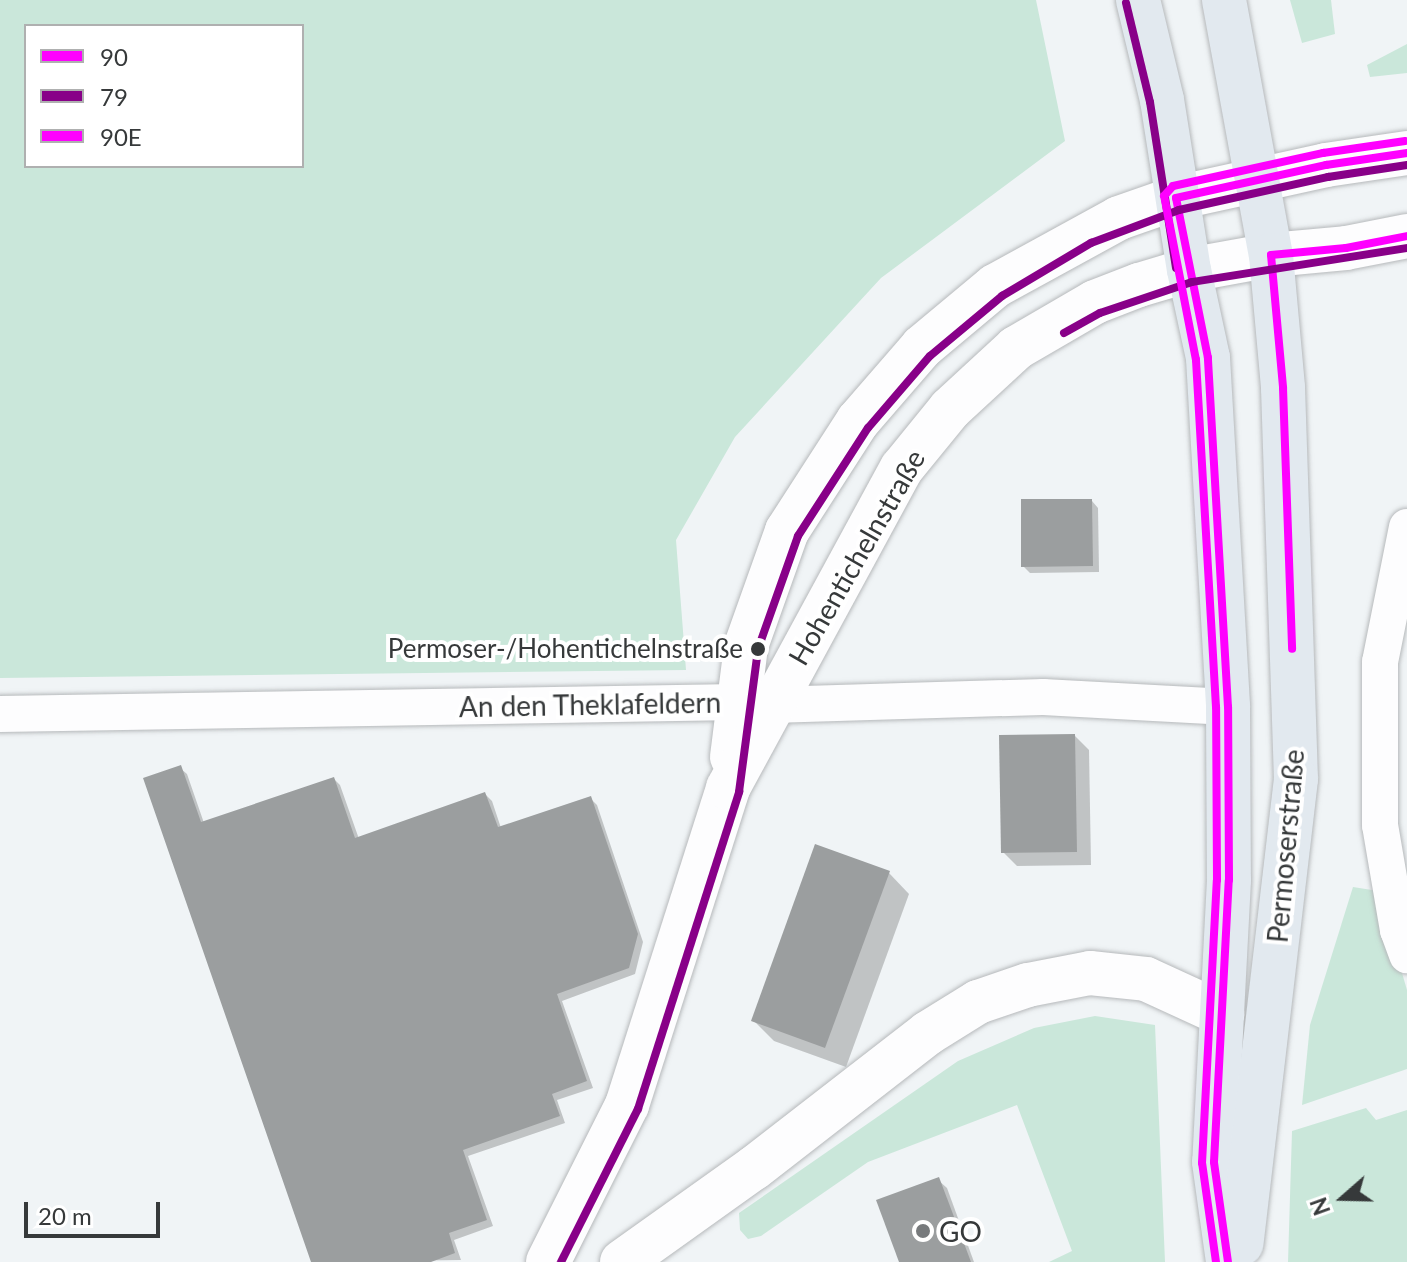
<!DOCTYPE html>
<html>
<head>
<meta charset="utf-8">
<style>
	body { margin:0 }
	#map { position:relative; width:1407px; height:1262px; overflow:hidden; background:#f0f4f6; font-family:Lato,sans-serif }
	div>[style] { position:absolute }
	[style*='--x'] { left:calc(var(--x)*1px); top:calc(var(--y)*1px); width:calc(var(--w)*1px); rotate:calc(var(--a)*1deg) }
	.green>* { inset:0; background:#cae7da }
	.shadow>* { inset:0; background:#0003 }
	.building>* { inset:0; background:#9b9e9f }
	.roads { filter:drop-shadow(0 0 2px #b6b9bb) drop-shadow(0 0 2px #b6b9bb) }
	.street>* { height:36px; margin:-18px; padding:0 18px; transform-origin:18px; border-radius:18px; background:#fdfdfe }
	.secondary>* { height:44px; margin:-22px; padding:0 22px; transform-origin:22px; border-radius:22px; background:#fdfdfe }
	.primary>* { height:44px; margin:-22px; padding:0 22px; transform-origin:22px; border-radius:22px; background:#e2e9ef }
	.bus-1>* { height:8px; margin:-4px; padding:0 4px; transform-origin:4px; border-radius:4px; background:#f0f }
	.bus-2>* { height:8px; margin:-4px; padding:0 4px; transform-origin:4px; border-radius:4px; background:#808 }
	.bus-3>* { height:8px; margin:-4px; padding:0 4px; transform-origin:4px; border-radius:4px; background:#f0f }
	.dots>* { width:22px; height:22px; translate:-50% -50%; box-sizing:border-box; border:4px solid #fff; border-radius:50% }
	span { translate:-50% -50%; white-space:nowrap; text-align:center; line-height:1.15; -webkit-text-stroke:8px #fff; paint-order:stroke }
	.bus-label { font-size:26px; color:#36393a }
	.right { translate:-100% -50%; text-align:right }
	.street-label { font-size:28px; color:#36393a }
	.poi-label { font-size:28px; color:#36393a }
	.left { translate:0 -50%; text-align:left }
	.legend { position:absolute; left:24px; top:24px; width:280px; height:144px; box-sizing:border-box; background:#fff; border:2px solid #afb0b0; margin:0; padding:10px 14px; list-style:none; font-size:24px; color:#36393a }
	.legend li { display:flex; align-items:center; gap:16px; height:40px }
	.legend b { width:40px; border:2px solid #afb0b0 }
	.north { position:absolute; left:1303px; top:1158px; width:80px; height:80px; -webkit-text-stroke:6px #fff; paint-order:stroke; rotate:250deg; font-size:22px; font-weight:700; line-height:32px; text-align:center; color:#36393a }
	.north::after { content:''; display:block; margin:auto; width:28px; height:36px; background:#36393a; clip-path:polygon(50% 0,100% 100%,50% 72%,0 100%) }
	.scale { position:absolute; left:24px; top:1202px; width:136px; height:36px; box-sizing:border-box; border:4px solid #36393a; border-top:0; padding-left:10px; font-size:24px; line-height:28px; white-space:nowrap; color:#36393a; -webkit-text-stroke:6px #fff; paint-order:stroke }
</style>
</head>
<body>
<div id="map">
	<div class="green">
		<div style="clip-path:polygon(evenodd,0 0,1036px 0,1065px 141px,881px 278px,735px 437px,676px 540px,686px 670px,0 678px,0 0,26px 26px,302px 26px,302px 166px,26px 166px,26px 26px)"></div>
		<div style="clip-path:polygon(1290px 0,1331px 0,1335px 34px,1302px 43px)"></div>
		<div style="clip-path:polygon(1407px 44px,1407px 73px,1370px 77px,1367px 65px)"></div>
		<div style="clip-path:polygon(1353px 887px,1378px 891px,1407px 990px,1407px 1069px,1302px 1105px,1310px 1025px)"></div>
		<div style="clip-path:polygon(1095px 1016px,1155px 1025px,1165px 1262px,1049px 1262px,1072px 1251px,1017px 1105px,868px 1162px,761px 1236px,748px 1239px,740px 1230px,739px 1213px,958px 1061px,1034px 1028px)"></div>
		<div style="clip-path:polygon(1366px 1108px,1376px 1120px,1407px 1110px,1407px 1262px,1288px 1262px,1292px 1131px)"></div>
	</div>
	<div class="shadow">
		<div style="clip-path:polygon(1092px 501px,1098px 508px,1099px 572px,1030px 573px,1023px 566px)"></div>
		<div style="clip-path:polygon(1075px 736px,1089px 750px,1091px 865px,1017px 866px,1003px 852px)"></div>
		<div style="clip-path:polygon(180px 768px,187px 774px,204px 823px,334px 779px,340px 785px,359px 839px,485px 794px,492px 801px,501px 828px,590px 798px,597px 805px,643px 942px,635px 974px,562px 1001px,593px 1088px,557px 1100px,565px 1123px,468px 1156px,493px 1226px,454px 1240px,461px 1260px,313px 1262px)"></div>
		<div style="clip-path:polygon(889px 873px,909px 894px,846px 1067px,774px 1041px,753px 1020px)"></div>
		<div style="clip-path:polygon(938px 1180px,947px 1188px,974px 1262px,901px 1262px)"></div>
	</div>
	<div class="building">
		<div style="clip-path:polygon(1021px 499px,1092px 499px,1093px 566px,1021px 567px)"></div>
		<div style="clip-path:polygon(1075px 734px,1077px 852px,1001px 853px,999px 735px)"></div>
		<div style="clip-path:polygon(181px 765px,201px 822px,334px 777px,355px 838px,485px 792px,498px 827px,591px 796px,638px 934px,629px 968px,557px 994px,587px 1081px,552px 1094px,560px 1116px,463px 1150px,487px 1220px,449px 1233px,455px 1253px,431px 1262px,311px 1262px,143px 778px)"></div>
		<div style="clip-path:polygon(815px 844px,890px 871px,825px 1048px,751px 1021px)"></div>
		<div style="clip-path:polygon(939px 1177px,971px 1262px,899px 1262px,876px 1200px)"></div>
	</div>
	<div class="roads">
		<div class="street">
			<div style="--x:1407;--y:527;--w:138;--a:101.3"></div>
			<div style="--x:1380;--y:662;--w:163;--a:90"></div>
			<div style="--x:1380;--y:825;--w:107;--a:80.3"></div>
			<div style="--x:1398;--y:930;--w:27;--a:70"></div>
			<div style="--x:0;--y:714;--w:739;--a:-0.93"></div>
			<div style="--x:739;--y:702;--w:32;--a:5"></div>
			<div style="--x:771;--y:705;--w:272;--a:-1.7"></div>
			<div style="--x:1043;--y:697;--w:185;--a:3.1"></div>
		</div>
		<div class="secondary">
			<div style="--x:732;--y:757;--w:112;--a:-82.8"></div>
			<div style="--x:746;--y:646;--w:122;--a:-70.4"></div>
			<div style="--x:787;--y:531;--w:131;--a:-57.2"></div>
			<div style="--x:858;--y:421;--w:98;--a:-49.1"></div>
			<div style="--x:922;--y:347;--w:95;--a:-39.9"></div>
			<div style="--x:995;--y:286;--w:141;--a:-28.7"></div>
			<div style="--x:1119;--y:218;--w:60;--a:-19.3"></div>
			<div style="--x:1176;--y:198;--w:154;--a:-12.4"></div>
			<div style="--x:1326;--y:165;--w:82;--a:-8.4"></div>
			<div style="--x:548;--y:1262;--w:176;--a:-63.3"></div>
			<div style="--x:627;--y:1105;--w:333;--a:-72.3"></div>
			<div style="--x:728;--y:788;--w:364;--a:-61.5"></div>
			<div style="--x:902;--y:468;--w:76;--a:-50.9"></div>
			<div style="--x:950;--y:409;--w:90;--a:-42.7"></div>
			<div style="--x:1016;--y:348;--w:91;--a:-30.2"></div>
			<div style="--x:1095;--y:302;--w:47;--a:-21.1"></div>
			<div style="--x:1139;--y:285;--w:52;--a:-16.7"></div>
			<div style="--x:1189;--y:270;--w:83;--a:-10.4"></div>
			<div style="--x:1271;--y:255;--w:75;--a:-5.3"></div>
			<div style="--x:1346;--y:248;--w:62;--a:-11.1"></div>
			<div style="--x:622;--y:1262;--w:162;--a:-35.5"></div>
			<div style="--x:754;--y:1168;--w:220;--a:-37.8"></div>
			<div style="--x:928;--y:1033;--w:59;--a:-31.8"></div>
			<div style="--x:978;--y:1002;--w:53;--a:-18.8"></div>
			<div style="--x:1028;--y:985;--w:63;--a:-11"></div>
			<div style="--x:1090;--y:973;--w:56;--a:6.1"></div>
			<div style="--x:1146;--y:979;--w:84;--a:24.7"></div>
		</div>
		<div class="primary">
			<div style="--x:1138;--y:0;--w:103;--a:76.5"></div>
			<div style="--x:1162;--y:100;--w:172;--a:81"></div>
			<div style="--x:1189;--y:270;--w:90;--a:77.8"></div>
			<div style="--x:1208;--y:358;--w:350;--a:86.7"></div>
			<div style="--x:1228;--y:707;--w:173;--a:89.7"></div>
			<div style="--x:1229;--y:880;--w:282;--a:93"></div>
			<div style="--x:1214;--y:1162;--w:101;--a:82"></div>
			<div style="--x:1224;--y:0;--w:259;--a:79.6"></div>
			<div style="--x:1271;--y:255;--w:134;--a:84.8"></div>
			<div style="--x:1283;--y:388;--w:391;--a:88.1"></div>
			<div style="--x:1296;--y:779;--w:468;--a:96.7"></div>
		</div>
	</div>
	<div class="bus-1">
		<div style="--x:1271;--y:255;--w:134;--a:84.8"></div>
		<div style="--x:1283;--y:388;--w:261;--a:88"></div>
		<div style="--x:1271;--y:255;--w:75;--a:-5.3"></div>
		<div style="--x:1346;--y:248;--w:62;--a:-11.1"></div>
		<div style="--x:1228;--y:1262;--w:101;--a:-98"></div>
		<div style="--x:1214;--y:1162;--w:282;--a:-87"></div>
		<div style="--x:1229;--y:880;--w:173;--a:-90.3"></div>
		<div style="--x:1228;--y:707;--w:350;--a:-93.3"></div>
		<div style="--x:1208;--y:358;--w:163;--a:-101.3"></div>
		<div style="--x:1176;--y:198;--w:154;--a:-12.4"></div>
		<div style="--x:1326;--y:165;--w:82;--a:-8.4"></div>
	</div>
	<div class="bus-2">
		<div style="--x:1126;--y:3;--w:102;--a:76.4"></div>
		<div style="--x:1150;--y:102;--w:168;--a:81.1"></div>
		<div style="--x:1064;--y:333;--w:41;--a:-29.1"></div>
		<div style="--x:1100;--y:313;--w:97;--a:-18.6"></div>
		<div style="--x:1192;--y:282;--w:218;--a:-9"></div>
		<div style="--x:561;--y:1262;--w:171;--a:-63.3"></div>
		<div style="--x:638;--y:1109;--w:333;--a:-72.3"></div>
		<div style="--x:739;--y:792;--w:144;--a:-82.4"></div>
		<div style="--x:758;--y:649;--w:120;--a:-70.5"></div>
		<div style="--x:798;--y:536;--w:129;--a:-57.1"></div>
		<div style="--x:868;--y:428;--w:95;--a:-49.3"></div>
		<div style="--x:930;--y:356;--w:94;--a:-39.8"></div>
		<div style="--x:1002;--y:296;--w:104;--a:-30.8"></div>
		<div style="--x:1091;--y:243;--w:94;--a:-20.6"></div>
		<div style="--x:1179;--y:210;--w:153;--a:-12.5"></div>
		<div style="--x:1328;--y:177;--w:80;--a:-8.6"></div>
	</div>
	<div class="bus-3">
		<div style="--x:1216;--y:1262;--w:100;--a:-98"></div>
		<div style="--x:1202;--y:1163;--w:283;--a:-87"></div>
		<div style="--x:1217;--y:880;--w:173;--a:-90.3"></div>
		<div style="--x:1216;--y:707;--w:348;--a:-93.3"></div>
		<div style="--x:1196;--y:360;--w:167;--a:-101"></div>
		<div style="--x:1164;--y:196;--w:13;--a:-48"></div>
		<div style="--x:1173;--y:186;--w:154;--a:-12.4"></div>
		<div style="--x:1323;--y:153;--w:83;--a:-8.3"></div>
	</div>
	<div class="dots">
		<div style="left:758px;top:649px;background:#36393a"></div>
		<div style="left:923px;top:1231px;background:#777a7c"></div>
	</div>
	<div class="bus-label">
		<span class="right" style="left:743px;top:649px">Permoser-/Hohentichelnstraße</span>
	</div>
	<div class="street-label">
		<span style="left:856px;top:557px;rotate:-60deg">Hohentichelnstraße</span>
		<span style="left:590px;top:704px;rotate:-1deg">An den Theklafeldern</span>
		<span style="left:1285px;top:846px;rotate:-85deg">Permoserstraße</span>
	</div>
	<div class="poi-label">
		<span class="left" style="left:939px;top:1231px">GO</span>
	</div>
	<ul class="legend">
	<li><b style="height:10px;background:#f0f"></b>90</li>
	<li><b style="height:10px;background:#808"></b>79</li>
	<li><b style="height:10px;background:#f0f"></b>90E</li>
	</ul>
	<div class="north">N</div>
	<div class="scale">20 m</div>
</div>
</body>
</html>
